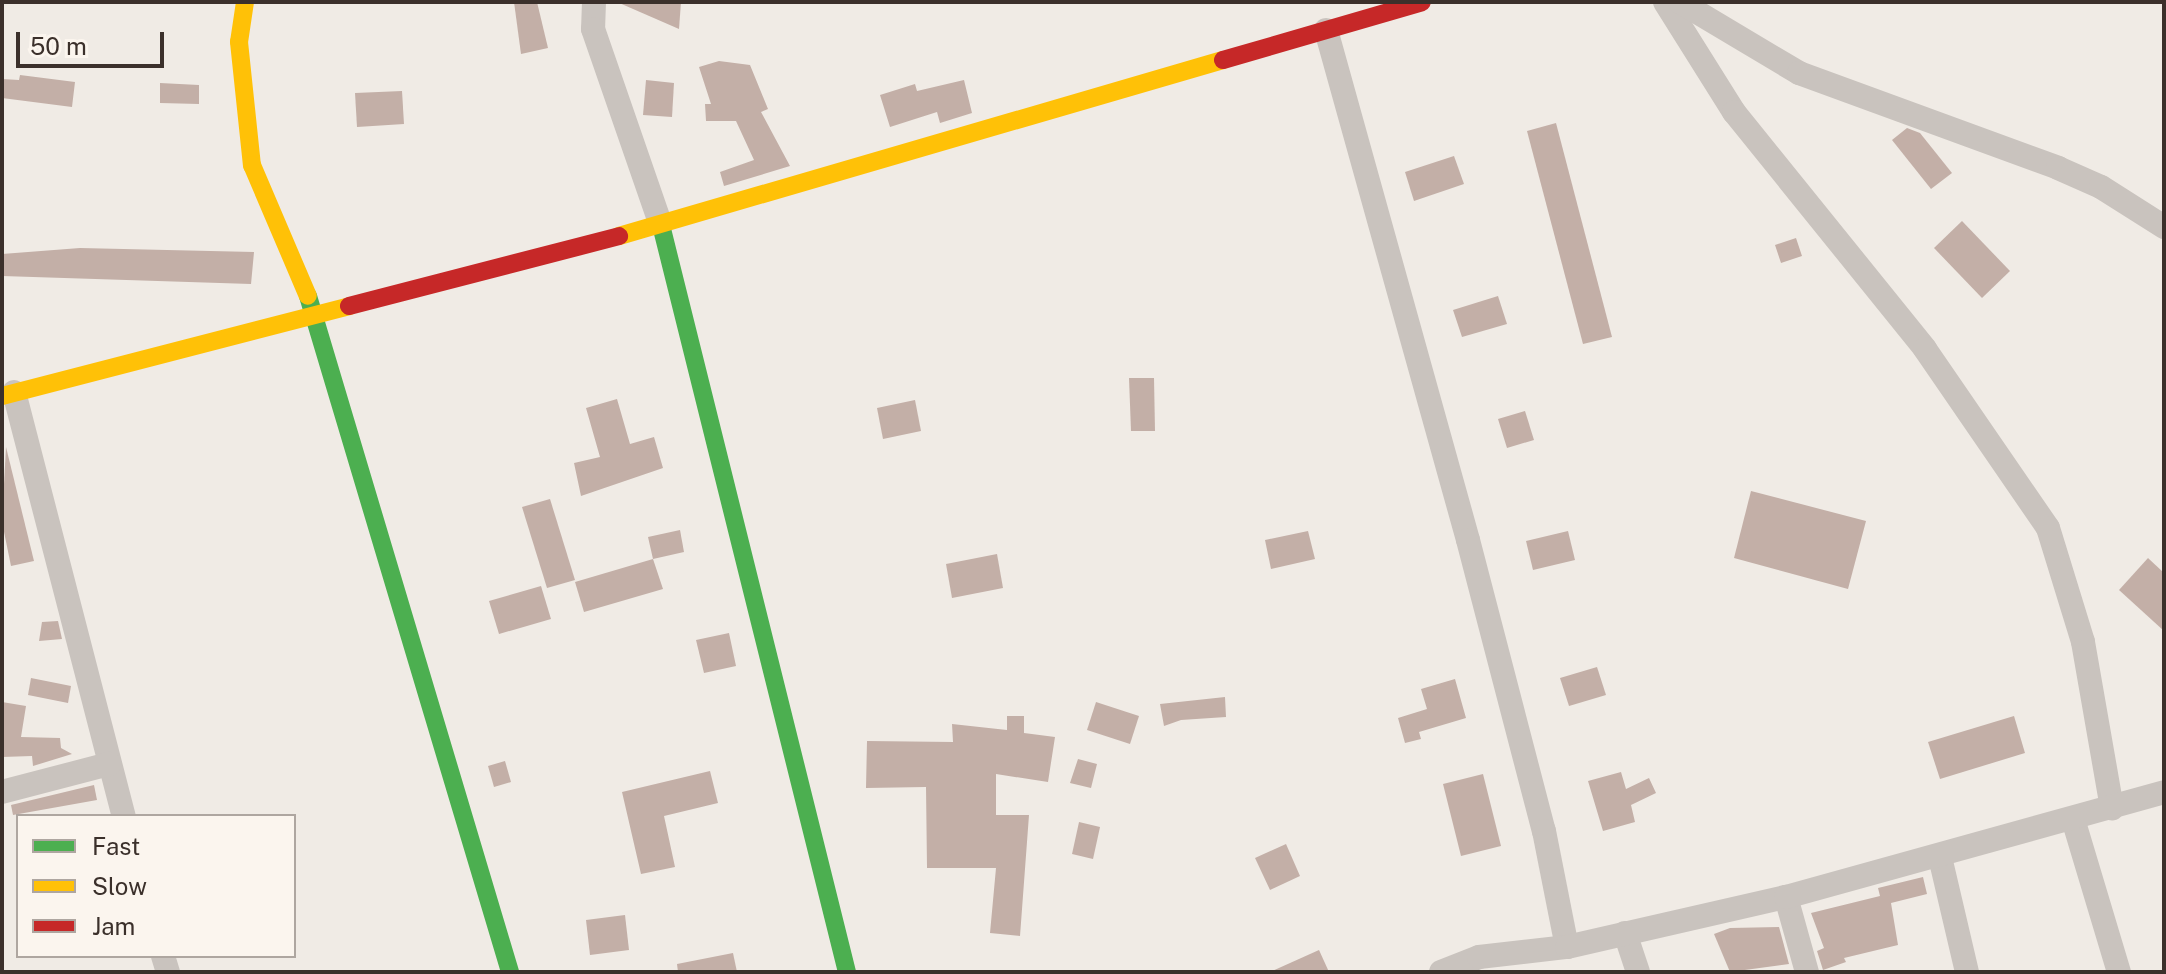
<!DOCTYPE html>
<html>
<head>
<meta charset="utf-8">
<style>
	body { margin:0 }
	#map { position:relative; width:2166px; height:974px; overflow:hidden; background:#f0ebe5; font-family:"Public Sans",sans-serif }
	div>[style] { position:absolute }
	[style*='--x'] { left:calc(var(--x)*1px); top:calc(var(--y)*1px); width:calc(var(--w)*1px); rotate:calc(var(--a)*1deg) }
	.building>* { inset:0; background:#c3afa7 }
	.street>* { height:24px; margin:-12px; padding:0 12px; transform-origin:12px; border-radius:12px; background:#c9c3be }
	.fast>* { height:18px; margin:-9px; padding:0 9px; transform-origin:9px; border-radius:9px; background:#4caf50 }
	.slow>* { height:18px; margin:-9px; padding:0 9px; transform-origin:9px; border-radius:9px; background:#ffc107 }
	.jam>* { height:18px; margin:-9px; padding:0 9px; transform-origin:9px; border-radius:9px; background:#c62828 }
	span { translate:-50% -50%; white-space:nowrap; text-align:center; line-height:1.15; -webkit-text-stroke:6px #fbf5ee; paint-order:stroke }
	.frame { position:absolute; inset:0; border:4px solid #3b302b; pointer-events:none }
	.legend { position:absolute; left:16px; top:814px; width:280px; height:144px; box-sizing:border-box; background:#fbf5ee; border:2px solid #aea6a0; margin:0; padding:10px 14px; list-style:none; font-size:24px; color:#3b302b }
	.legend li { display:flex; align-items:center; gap:16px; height:40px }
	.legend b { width:40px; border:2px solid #aea6a0 }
	.scale { position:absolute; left:16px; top:32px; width:148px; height:36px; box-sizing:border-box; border:4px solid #3b302b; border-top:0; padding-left:10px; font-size:24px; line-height:28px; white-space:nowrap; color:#3b302b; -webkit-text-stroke:6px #fbf5ee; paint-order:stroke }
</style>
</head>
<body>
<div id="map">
	<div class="building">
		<div style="clip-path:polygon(514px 2px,537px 2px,548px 48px,521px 54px)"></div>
		<div style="clip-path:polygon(617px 2px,681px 2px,679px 29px)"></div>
		<div style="clip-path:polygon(719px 61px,750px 65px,768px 109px,761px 112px,790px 166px,724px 186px,720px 172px,754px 160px,736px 121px,706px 121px,705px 104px,711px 104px,699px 67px)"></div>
		<div style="clip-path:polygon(20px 75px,75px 82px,72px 107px,2px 98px,2px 79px,19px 80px)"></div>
		<div style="clip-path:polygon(646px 80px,674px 83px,672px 117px,643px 115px)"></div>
		<div style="clip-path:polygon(964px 80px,972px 113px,940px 123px,937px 112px,890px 127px,880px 95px,915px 84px,917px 91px)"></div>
		<div style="clip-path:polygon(160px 83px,199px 85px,199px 104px,160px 103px)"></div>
		<div style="clip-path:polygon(402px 91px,404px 124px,357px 127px,355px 93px)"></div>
		<div style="clip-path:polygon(1556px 123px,1612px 337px,1583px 344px,1527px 131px)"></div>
		<div style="clip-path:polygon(1907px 128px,1920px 133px,1952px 173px,1931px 189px,1892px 140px)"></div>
		<div style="clip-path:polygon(1454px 156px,1464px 184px,1414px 201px,1405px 172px)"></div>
		<div style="clip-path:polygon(1962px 221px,2010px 271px,1982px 298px,1934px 248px)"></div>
		<div style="clip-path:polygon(1796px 238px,1802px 256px,1781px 263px,1775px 245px)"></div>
		<div style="clip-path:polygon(80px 248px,254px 252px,251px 284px,2px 276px,2px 254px)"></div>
		<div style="clip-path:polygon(1498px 296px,1507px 324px,1462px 337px,1453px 310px)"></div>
		<div style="clip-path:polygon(1129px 378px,1154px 378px,1155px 431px,1131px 431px)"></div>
		<div style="clip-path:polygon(617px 399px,630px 444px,654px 437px,663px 468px,581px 496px,574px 463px,600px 457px,586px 408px)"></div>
		<div style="clip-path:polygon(915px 400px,921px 431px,883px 439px,877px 408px)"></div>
		<div style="clip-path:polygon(1525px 411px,1534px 440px,1507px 448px,1498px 419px)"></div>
		<div style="clip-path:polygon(6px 447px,34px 561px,11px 566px,2px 522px)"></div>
		<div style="clip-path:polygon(1751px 491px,1866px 521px,1848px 589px,1734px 558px)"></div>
		<div style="clip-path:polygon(550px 499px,575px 580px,547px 588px,522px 507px)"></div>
		<div style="clip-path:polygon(680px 530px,684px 552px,653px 559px,648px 537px)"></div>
		<div style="clip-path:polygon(1308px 531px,1315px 559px,1271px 569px,1265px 540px)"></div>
		<div style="clip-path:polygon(1568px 531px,1575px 560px,1533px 570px,1526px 541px)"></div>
		<div style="clip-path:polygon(997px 554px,1003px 588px,952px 598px,946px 564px)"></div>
		<div style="clip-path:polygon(2148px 558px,2164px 573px,2164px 631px,2119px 590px)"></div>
		<div style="clip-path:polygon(653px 559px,663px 589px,584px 612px,575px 582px)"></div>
		<div style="clip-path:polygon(541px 586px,551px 619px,499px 634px,489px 601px)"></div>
		<div style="clip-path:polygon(58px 621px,62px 639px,39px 641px,42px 622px)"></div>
		<div style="clip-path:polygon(729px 633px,736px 666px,704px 673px,696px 640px)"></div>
		<div style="clip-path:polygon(1597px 667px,1606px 695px,1569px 706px,1560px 678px)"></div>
		<div style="clip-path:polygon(31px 678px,71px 686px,68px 703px,28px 695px)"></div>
		<div style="clip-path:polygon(1455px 679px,1466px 718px,1419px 732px,1421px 739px,1405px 743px,1398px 718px,1427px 709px,1421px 689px)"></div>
		<div style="clip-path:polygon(1225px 697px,1226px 717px,1181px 720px,1164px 726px,1160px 704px)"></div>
		<div style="clip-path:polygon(2px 702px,26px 706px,21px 737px,60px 738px,61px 748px,72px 754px,33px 766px,32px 756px,2px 757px)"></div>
		<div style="clip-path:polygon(1096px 702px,1139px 716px,1130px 744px,1087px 730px)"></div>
		<div style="clip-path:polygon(1007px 716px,1024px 716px,1024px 733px,1055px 737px,1048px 782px,996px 774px,996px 815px,1029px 815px,1020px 936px,990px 933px,996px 868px,927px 868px,926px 787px,866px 788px,867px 741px,953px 742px,952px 724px,1007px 730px)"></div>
		<div style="clip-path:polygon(2014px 716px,2025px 753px,1940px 779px,1928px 742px)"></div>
		<div style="clip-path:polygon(1078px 759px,1097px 764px,1091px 788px,1070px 783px)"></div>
		<div style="clip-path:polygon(505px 761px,511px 782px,494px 787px,488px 766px)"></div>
		<div style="clip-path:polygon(710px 771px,718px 803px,664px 816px,675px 867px,641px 874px,622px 792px)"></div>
		<div style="clip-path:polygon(1621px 772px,1626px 789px,1649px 778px,1656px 793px,1631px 805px,1635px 822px,1603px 831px,1588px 781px)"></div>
		<div style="clip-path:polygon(1483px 774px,1501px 846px,1461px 856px,1443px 784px)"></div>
		<div style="clip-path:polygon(94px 785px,97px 800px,13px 815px,11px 805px)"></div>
		<div style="clip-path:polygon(1079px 822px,1100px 827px,1093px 859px,1072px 854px)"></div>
		<div style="clip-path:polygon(1286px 844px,1300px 876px,1270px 890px,1255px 858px)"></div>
		<div style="clip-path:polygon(1923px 877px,1927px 894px,1891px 903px,1898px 945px,1844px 958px,1846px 962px,1823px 970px,1817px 951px,1824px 948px,1811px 913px,1880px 896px,1878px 888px)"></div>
		<div style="clip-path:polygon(625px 915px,629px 950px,590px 955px,586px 920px)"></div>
		<div style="clip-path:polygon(1779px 927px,1789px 964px,1730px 972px,1714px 934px,1730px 928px)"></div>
		<div style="clip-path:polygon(1319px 950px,1329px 972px,1270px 972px)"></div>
		<div style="clip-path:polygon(733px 953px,737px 972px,678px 972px,677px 964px)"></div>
	</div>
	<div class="street">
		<div style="--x:594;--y:2;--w:27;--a:92"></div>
		<div style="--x:593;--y:29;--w:207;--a:70.9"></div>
		<div style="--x:1665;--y:2;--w:130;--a:57.9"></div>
		<div style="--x:1734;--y:112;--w:304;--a:51.1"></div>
		<div style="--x:1925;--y:349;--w:217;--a:55.5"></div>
		<div style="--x:2048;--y:528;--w:119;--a:72.9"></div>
		<div style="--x:2083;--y:642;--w:169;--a:80.1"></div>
		<div style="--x:1680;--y:2;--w:139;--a:30.8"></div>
		<div style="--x:1799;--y:73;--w:276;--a:20.1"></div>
		<div style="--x:2058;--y:168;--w:47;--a:23.8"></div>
		<div style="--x:2101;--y:187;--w:75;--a:32.4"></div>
		<div style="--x:1326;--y:30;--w:529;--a:74.44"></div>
		<div style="--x:1468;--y:540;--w:301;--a:75.4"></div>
		<div style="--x:1544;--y:831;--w:118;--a:78.8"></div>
		<div style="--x:14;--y:392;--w:438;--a:75.5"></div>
		<div style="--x:2;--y:792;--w:111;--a:-14.7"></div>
		<div style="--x:2073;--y:819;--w:160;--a:73.3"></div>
		<div style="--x:1940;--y:857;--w:118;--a:76.8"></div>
		<div style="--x:1786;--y:897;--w:78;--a:74.4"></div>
		<div style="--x:1625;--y:933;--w:41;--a:71.6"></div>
		<div style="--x:163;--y:956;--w:17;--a:73"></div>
		<div style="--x:1441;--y:972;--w:41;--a:-21.5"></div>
		<div style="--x:1479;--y:957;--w:89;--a:-6.5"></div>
		<div style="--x:1567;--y:947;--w:225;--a:-12.9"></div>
		<div style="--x:1786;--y:897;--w:392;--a:-15.5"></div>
	</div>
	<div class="fast">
		<div style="--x:661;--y:225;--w:770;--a:76.02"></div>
		<div style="--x:308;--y:296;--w:706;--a:73.36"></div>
	</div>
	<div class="slow">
		<div style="--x:245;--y:2;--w:40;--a:98.5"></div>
		<div style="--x:239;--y:42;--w:124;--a:84"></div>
		<div style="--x:252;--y:165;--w:142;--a:66.9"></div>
		<div style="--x:619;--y:236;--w:629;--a:-16.25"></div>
		<div style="--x:2;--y:396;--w:358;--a:-14.5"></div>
	</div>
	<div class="jam">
		<div style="--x:1223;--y:60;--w:207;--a:-16.2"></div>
		<div style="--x:349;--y:306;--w:279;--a:-14.5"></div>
	</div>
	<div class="frame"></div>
	<ul class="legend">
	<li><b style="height:10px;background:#4caf50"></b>Fast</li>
	<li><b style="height:10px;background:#ffc107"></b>Slow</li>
	<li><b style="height:10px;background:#c62828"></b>Jam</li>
	</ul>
	<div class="scale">50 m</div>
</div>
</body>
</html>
